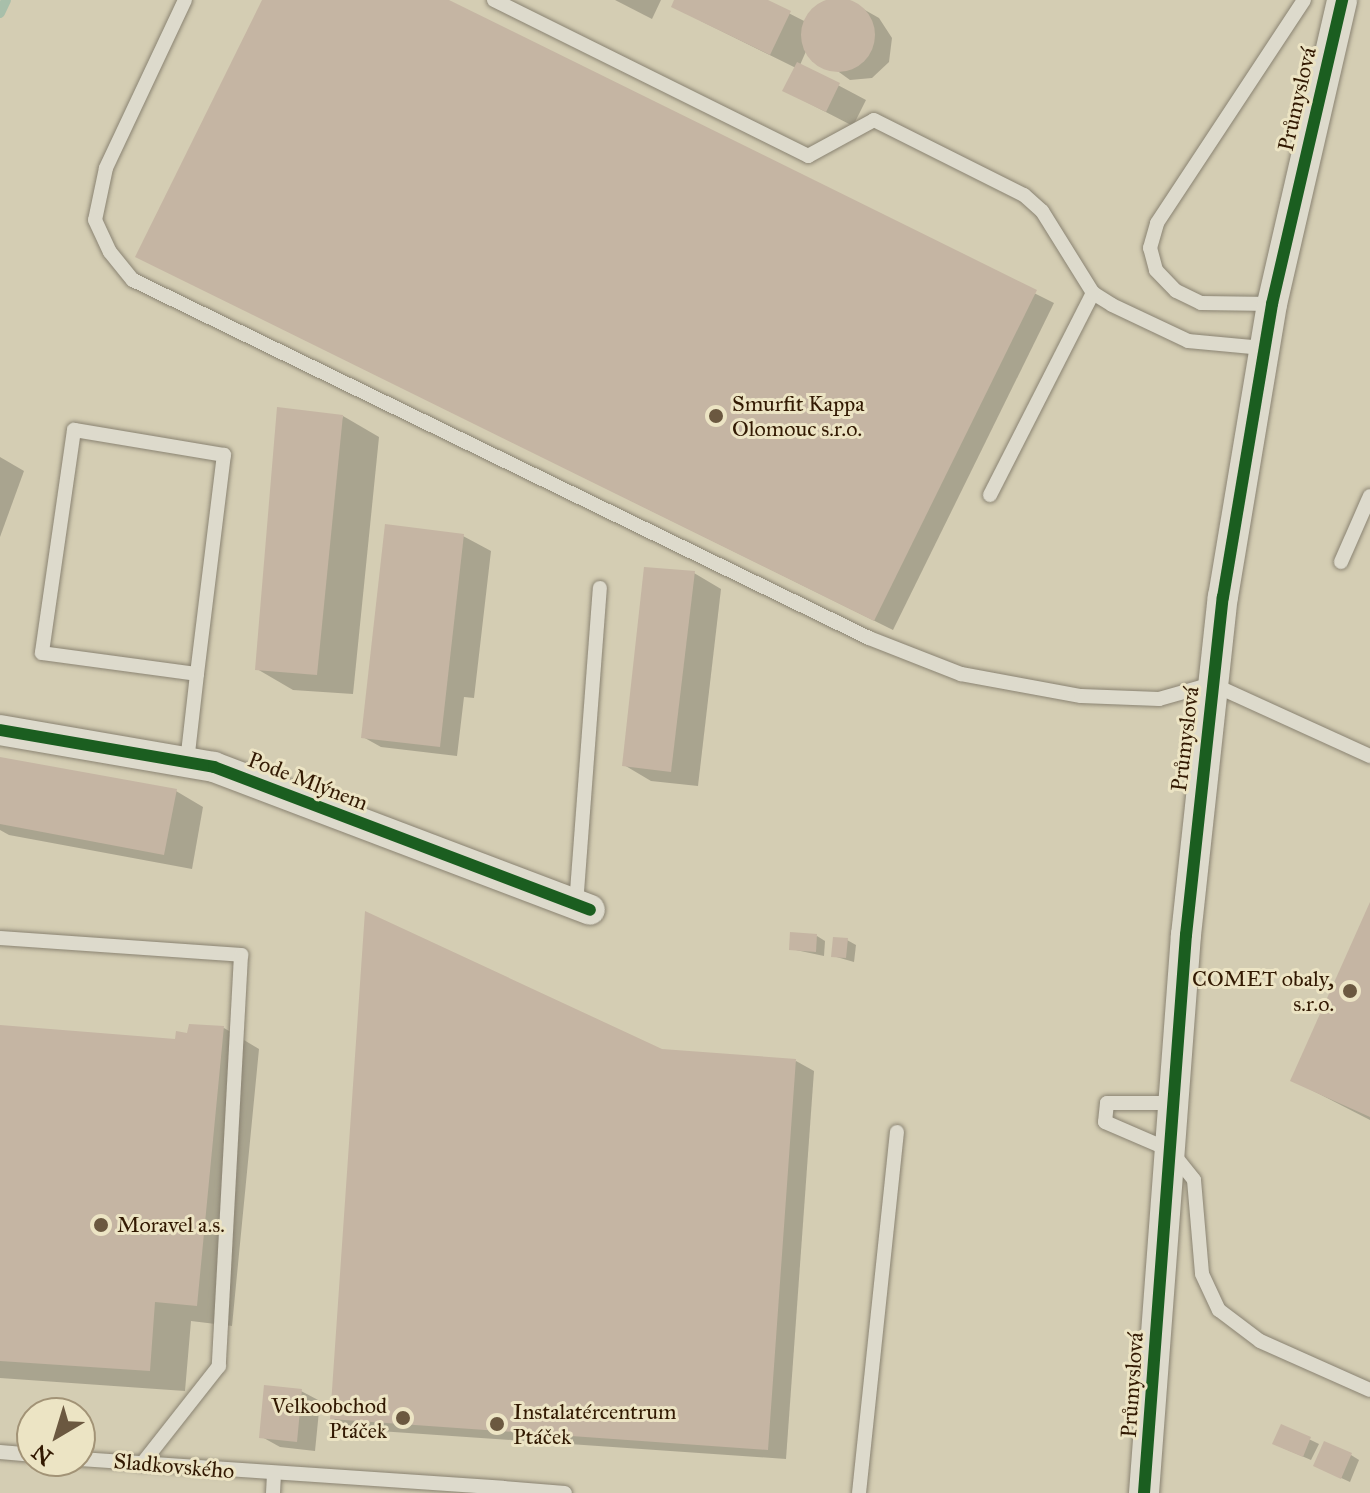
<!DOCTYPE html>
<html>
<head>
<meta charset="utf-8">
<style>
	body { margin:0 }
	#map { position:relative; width:1370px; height:1493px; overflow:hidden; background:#d4cdb3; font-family:"IM FELL Great Primer",serif }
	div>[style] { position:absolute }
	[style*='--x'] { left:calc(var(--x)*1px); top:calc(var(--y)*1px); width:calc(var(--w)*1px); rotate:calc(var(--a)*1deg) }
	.shadow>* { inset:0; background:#0003 }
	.stream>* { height:10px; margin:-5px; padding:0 5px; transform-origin:5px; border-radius:5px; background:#a8bfaa }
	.building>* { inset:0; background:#c5b5a3 }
	.round { border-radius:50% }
	.roads { filter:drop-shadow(0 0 2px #8a8372) drop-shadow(0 0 2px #8a8372) }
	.lane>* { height:14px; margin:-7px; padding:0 7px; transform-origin:7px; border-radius:7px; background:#dddacc }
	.street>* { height:30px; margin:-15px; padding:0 15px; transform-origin:15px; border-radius:15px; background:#dddacc }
	.cycleway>* { height:12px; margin:-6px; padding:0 6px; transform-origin:6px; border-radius:6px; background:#1b5e20 }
	.dots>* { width:22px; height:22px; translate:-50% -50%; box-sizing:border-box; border:4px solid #ece4c4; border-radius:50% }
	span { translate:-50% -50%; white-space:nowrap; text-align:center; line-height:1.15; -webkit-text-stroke:6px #ece4c4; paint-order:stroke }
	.street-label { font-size:22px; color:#321902 }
	.poi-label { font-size:22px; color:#321902 }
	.left { translate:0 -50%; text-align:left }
	.right { translate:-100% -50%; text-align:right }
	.north { position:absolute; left:16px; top:1397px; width:80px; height:80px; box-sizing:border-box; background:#ece4c4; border:2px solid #a29376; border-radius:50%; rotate:218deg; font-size:22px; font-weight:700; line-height:32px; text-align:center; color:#321902 }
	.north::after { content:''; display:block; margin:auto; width:28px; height:36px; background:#6b5840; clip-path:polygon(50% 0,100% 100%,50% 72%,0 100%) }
</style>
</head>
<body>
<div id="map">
	<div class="shadow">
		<div style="clip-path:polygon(264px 0,445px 0,1054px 303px,893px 630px,156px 266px)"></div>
		<div style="clip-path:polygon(615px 0,661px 0,652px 19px)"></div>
		<div style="clip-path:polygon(676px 0,763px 0,808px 23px,824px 2px,849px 1px,879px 18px,892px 38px,889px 62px,872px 78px,850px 80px,807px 49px,800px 65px,866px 100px,853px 126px,785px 91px,796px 68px,701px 21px)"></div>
		<div style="clip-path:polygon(343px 416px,379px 437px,353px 694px,293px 690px,257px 669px)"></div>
		<div style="clip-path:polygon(0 457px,24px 471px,0 537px)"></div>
		<div style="clip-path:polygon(463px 536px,491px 551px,474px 698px,464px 697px,457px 756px,381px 747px,363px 737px)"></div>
		<div style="clip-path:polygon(694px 573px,721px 589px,698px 786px,651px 781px,624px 765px)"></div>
		<div style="clip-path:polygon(0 759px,176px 791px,203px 807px,192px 869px,9px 835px,0 830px)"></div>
		<div style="clip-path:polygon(1370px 907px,1370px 1120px,1292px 1080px)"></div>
		<div style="clip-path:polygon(817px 936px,825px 941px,824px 956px,791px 949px)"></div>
		<div style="clip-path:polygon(847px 940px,856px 945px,854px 962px,833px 956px)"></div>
		<div style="clip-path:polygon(0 1027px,177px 1041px,224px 1028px,259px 1049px,232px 1326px,191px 1321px,185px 1391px,0 1378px)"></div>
		<div style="clip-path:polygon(796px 1061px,814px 1071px,786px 1459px,350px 1429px,332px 1418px)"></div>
		<div style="clip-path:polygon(301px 1391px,320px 1401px,315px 1451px,280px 1447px,262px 1437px)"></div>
		<div style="clip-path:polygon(1282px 1426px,1319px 1444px,1311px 1460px,1283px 1448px)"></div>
		<div style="clip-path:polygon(1351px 1455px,1359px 1460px,1350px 1482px,1324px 1470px)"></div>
	</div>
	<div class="stream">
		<div style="--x:0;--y:13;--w:14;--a:-65"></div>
	</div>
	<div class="building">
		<div class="round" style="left:801px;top:-2px;width:74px;height:74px"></div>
		<div style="clip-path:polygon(262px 0,449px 0,1037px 290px,874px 621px,135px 257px)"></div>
		<div style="clip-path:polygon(674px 0,768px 0,791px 11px,770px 55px,671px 7px)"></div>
		<div style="clip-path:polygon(797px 62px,840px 83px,826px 112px,782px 91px)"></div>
		<div style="clip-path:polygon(277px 407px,343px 415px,317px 675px,255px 670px)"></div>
		<div style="clip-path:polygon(385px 524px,464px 534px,440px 747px,361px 738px)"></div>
		<div style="clip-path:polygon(644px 567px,695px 571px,671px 772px,622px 766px)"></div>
		<div style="clip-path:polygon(0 757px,177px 789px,164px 855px,0 824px)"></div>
		<div style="clip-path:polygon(1370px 902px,1370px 1117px,1290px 1081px)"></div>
		<div style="clip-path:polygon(365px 911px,662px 1049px,796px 1059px,768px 1450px,330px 1419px)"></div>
		<div style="clip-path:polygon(790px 932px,817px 934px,816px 952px,789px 950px)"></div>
		<div style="clip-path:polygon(833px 937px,848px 938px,846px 958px,831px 957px)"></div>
		<div style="clip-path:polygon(189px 1024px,224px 1026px,197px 1306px,155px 1302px,150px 1371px,0 1361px,0 1025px,175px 1039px,176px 1031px,187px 1033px)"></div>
		<div style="clip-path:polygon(264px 1385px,302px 1389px,297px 1442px,259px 1438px)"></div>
		<div style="clip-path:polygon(1281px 1424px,1311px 1437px,1303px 1457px,1272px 1444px)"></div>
		<div style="clip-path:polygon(1324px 1441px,1352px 1453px,1341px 1479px,1313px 1466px)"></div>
	</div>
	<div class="roads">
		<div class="lane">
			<div style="--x:185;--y:0;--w:186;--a:115.2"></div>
			<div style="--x:106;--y:168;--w:53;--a:101.9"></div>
			<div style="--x:95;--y:220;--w:35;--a:65"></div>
			<div style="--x:110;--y:252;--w:36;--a:51"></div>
			<div style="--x:133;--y:280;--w:818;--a:25.94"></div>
			<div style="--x:869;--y:638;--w:99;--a:21.4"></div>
			<div style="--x:961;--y:674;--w:122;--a:10.4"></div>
			<div style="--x:1081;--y:696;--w:78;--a:2.2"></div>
			<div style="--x:1159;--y:699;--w:55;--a:-15.8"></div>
			<div style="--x:1212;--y:684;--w:174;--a:24.5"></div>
			<div style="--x:494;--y:0;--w:351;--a:26.4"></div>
			<div style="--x:808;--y:156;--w:75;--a:-28.6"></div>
			<div style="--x:874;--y:120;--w:168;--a:26.6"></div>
			<div style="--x:1024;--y:195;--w:24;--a:42"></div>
			<div style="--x:1042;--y:211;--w:97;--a:58.1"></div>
			<div style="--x:1093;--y:293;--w:22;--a:32"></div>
			<div style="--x:1112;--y:305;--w:84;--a:25.3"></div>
			<div style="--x:1188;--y:341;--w:75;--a:5.3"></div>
			<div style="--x:1272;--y:304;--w:71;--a:-179.2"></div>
			<div style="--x:1201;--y:303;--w:28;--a:-154"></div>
			<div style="--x:1176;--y:291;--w:29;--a:-134"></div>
			<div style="--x:1156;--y:270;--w:23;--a:-105"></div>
			<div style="--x:1150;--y:248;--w:26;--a:-74"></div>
			<div style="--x:1157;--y:223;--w:267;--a:-56.6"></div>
			<div style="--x:990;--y:495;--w:227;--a:-63"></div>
			<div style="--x:1341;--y:562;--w:72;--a:-66.3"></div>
			<div style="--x:187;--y:762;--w:89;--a:-83.5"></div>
			<div style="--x:197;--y:674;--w:221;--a:-83"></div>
			<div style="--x:224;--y:455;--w:152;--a:-170.5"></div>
			<div style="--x:74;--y:430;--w:225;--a:98.2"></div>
			<div style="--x:42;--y:653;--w:156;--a:7.7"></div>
			<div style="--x:576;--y:905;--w:318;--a:-85.7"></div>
			<div style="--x:0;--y:938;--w:242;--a:4"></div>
			<div style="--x:241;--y:955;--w:412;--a:93.1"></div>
			<div style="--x:219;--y:1366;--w:125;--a:128.2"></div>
			<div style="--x:1173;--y:1103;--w:66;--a:180"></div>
			<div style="--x:1107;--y:1103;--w:19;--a:96"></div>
			<div style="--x:1105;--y:1122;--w:71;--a:23.3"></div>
			<div style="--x:1170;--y:1150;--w:38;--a:51"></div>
			<div style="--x:1194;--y:1180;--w:94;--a:85.1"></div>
			<div style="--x:1202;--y:1274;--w:40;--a:65"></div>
			<div style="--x:1219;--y:1310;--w:51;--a:37.1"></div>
			<div style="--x:1260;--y:1341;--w:120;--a:24"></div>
			<div style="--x:0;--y:1452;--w:32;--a:5"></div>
			<div style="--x:80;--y:1459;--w:424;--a:3.9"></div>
			<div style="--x:503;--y:1488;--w:5;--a:90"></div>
			<div style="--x:503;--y:1488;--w:62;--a:4.6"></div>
			<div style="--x:273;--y:1493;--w:19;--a:-87"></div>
			<div style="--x:859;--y:1493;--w:363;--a:-84"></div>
		</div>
		<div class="street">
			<div style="--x:0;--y:730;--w:217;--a:9.8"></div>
			<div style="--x:214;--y:767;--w:402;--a:20.8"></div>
			<div style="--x:1144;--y:1493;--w:560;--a:-85.7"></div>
			<div style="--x:1186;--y:935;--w:340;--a:-83.8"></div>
			<div style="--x:1223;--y:597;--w:297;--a:-80.5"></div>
			<div style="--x:1272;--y:304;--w:312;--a:-77"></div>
		</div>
	</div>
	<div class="cycleway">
		<div style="--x:0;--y:730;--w:217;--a:9.8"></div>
		<div style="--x:214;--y:767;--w:402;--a:20.8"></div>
		<div style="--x:1144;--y:1493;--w:560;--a:-85.7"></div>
		<div style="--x:1186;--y:935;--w:340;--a:-83.8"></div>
		<div style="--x:1223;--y:597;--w:297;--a:-80.5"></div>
		<div style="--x:1272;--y:304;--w:312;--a:-77"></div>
	</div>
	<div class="dots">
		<div style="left:716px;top:416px;background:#6b5840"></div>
		<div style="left:1350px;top:991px;background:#6b5840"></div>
		<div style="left:101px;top:1225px;background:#6b5840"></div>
		<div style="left:403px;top:1418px;background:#6b5840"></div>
		<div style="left:497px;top:1424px;background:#6b5840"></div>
	</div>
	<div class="street-label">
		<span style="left:1297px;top:99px;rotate:-77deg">Průmyslová</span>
		<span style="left:1185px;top:739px;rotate:-83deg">Průmyslová</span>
		<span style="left:308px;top:781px;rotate:21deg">Pode Mlýnem</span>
		<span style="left:1132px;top:1385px;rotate:-86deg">Průmyslová</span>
		<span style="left:174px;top:1466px;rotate:5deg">Sladkovského</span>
	</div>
	<div class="poi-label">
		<span class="left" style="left:732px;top:416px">Smurfit Kappa<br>Olomouc s.r.o.</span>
		<span class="right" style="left:1334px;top:991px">COMET obaly,<br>s.r.o.</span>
		<span class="left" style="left:117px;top:1225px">Moravel a.s.</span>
		<span class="right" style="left:387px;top:1418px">Velkoobchod<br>Ptáček</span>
		<span class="left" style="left:513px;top:1424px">Instalatércentrum<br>Ptáček</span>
	</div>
	<div class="north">N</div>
</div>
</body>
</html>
